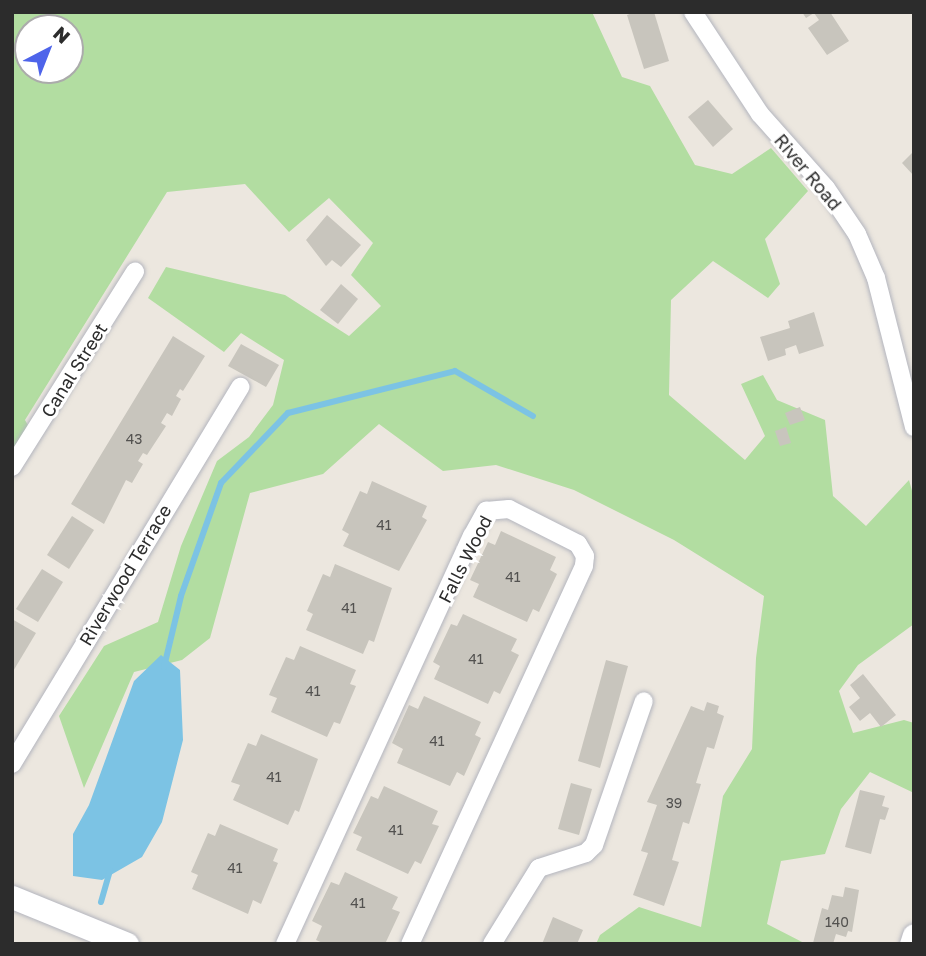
<!DOCTYPE html>
<html>
<head>
<meta charset="utf-8">
<style>
	body { margin:0 }
	#map { position:relative; width:926px; height:956px; overflow:hidden; background:#ece7df; font-family:"Golos Text",sans-serif }
	div>[style] { position:absolute }
	[style*='--x'] { left:calc(var(--x)*1px); top:calc(var(--y)*1px); width:calc(var(--w)*1px); rotate:calc(var(--a)*1deg) }
	.green>* { inset:0; background:#b2dda1 }
	.water>* { inset:0; background:#7cc3e4 }
	.stream>* { height:6px; margin:-3px; padding:0 3px; transform-origin:3px; border-radius:3px; background:#7cc3e4 }
	.building>* { inset:0; background:#c8c5bd }
	.roads { filter:drop-shadow(0 0 2px #b3b5be) drop-shadow(0 0 2px #b3b5be) }
	.minor>* { height:18px; margin:-9px; padding:0 9px; transform-origin:9px; border-radius:9px; background:#fff }
	.tertiary>* { height:23px; margin:-11.5px; padding:0 11.5px; transform-origin:11.5px; border-radius:11.5px; background:#fff }
	span { translate:-50% -50%; white-space:nowrap; text-align:center; line-height:1.15; -webkit-text-stroke:6px #fff; paint-order:stroke }
	.number-label { font-size:14px; color:#535250 }
	.number-label span { -webkit-text-stroke-width:0 }
	.street-label { font-size:18px; color:#2c2c2c }
	.frame { position:absolute; inset:0; border:14px solid #2c2c2c; pointer-events:none }
	.north { position:absolute; left:14px; top:14px; width:70px; height:70px; box-sizing:border-box; background:#fff; border:2px solid #ababab; border-radius:50%; rotate:42deg; font-size:19px; font-weight:700; line-height:28px; text-align:center; color:#2c2c2c }
	.north::after { content:''; display:block; margin:auto; width:24px; height:32px; background:#4e64ea; clip-path:polygon(50% 0,100% 100%,50% 72%,0 100%) }
</style>
</head>
<body>
<div id="map">
	<div class="green">
		<div style="clip-path:polygon(evenodd,12px 12px,592px 12px,622px 77px,650px 86px,695px 165px,732px 174px,771px 148px,808px 191px,765px 239px,780px 284px,768px 298px,713px 261px,671px 300px,669px 395px,745px 460px,765px 436px,741px 384px,763px 375px,777px 400px,825px 420px,833px 496px,866px 526px,909px 480px,914px 498px,914px 624px,858px 665px,839px 691px,853px 733px,904px 720px,914px 723px,914px 793px,870px 772px,841px 809px,825px 854px,781px 861px,767px 924px,806px 944px,596px 944px,600px 935px,639px 907px,701px 927px,723px 796px,752px 749px,756px 658px,764px 596px,674px 540px,574px 490px,496px 465px,443px 471px,379px 424px,323px 474px,250px 493px,210px 638px,182px 660px,134px 672px,84px 788px,59px 716px,104px 646px,158px 622px,181px 546px,217px 461px,249px 437px,273px 405px,284px 360px,241px 333px,224px 352px,148px 298px,166px 267px,285px 295px,349px 336px,381px 306px,351px 275px,373px 243px,329px 198px,289px 232px,245px 184px,167px 192px,25px 420px,33px 434px,12px 463px,12px 12px,28px 28px,70px 28px,70px 70px,28px 70px,28px 28px)"></div>
	</div>
	<div class="water">
		<div style="clip-path:polygon(161px 655px,180px 670px,183px 740px,162px 822px,142px 857px,102px 880px,73px 876px,73px 834px,89px 805px,134px 681px)"></div>
	</div>
	<div class="stream">
		<div style="--x:164;--y:667;--w:73;--a:-76.5"></div>
		<div style="--x:181;--y:596;--w:120;--a:-70.5"></div>
		<div style="--x:221;--y:483;--w:97;--a:-46.3"></div>
		<div style="--x:288;--y:413;--w:172;--a:-14.1"></div>
		<div style="--x:455;--y:371;--w:90;--a:30"></div>
		<div style="--x:101;--y:902;--w:33;--a:-74"></div>
	</div>
	<div class="building">
		<div style="clip-path:polygon(635px 12px,654px 12px,669px 61px,644px 69px,627px 15px)"></div>
		<div style="clip-path:polygon(802px 12px,830px 12px,849px 41px,827px 55px,808px 28px,819px 20px,814px 13px,806px 18px)"></div>
		<div style="clip-path:polygon(708px 100px,733px 129px,713px 147px,688px 117px)"></div>
		<div style="clip-path:polygon(914px 151px,914px 176px,902px 163px)"></div>
		<div style="clip-path:polygon(327px 215px,361px 245px,341px 267px,332px 260px,326px 266px,306px 240px)"></div>
		<div style="clip-path:polygon(341px 284px,358px 299px,338px 324px,320px 310px)"></div>
		<div style="clip-path:polygon(814px 312px,824px 346px,799px 354px,796px 345px,785px 349px,786px 355px,768px 361px,760px 337px,790px 328px,788px 321px)"></div>
		<div style="clip-path:polygon(173px 336px,205px 356px,183px 391px,180px 389px,176px 396px,181px 399px,172px 416px,167px 413px,161px 423px,166px 426px,147px 455px,143px 453px,138px 461px,143px 464px,132px 483px,126px 480px,104px 524px,71px 504px)"></div>
		<div style="clip-path:polygon(241px 344px,279px 365px,266px 387px,228px 366px)"></div>
		<div style="clip-path:polygon(800px 407px,805px 420px,790px 425px,785px 413px)"></div>
		<div style="clip-path:polygon(786px 427px,791px 443px,780px 446px,775px 431px)"></div>
		<div style="clip-path:polygon(372px 481px,427px 506px,422px 517px,427px 520px,399px 571px,343px 546px,349px 534px,342px 530px,360px 491px,367px 494px)"></div>
		<div style="clip-path:polygon(72px 516px,94px 530px,69px 569px,47px 555px)"></div>
		<div style="clip-path:polygon(501px 531px,556px 557px,550px 570px,557px 574px,539px 612px,533px 609px,527px 622px,473px 597px,479px 584px,470px 580px,488px 542px,495px 545px)"></div>
		<div style="clip-path:polygon(335px 564px,392px 588px,374px 642px,369px 640px,363px 654px,306px 630px,313px 614px,307px 611px,323px 574px,330px 577px)"></div>
		<div style="clip-path:polygon(42px 569px,63px 582px,38px 622px,16px 609px)"></div>
		<div style="clip-path:polygon(463px 614px,517px 639px,511px 651px,519px 655px,500px 694px,494px 691px,488px 704px,434px 679px,440px 666px,433px 662px,451px 624px,457px 626px)"></div>
		<div style="clip-path:polygon(12px 619px,36px 633px,12px 673px)"></div>
		<div style="clip-path:polygon(300px 646px,356px 670px,350px 684px,356px 686px,340px 724px,334px 722px,327px 737px,271px 712px,277px 698px,269px 695px,286px 657px,294px 660px)"></div>
		<div style="clip-path:polygon(606px 660px,628px 666px,600px 768px,578px 761px)"></div>
		<div style="clip-path:polygon(863px 674px,896px 715px,881px 727px,870px 713px,860px 721px,849px 707px,860px 698px,850px 685px)"></div>
		<div style="clip-path:polygon(424px 696px,481px 722px,475px 735px,481px 738px,464px 776px,457px 772px,450px 786px,397px 763px,403px 749px,392px 743px,409px 705px,418px 709px)"></div>
		<div style="clip-path:polygon(707px 702px,719px 706px,717px 713px,724px 716px,714px 749px,707px 747px,696px 783px,701px 784px,689px 824px,683px 822px,672px 860px,679px 862px,664px 906px,633px 895px,648px 853px,641px 851px,657px 805px,647px 802px,691px 706px,704px 711px)"></div>
		<div style="clip-path:polygon(261px 734px,318px 759px,299px 812px,295px 810px,288px 825px,233px 800px,240px 785px,231px 782px,248px 743px,256px 746px)"></div>
		<div style="clip-path:polygon(571px 783px,592px 789px,579px 835px,558px 829px)"></div>
		<div style="clip-path:polygon(384px 786px,438px 811px,432px 824px,439px 826px,421px 864px,415px 861px,408px 874px,356px 850px,362px 837px,353px 833px,371px 796px,378px 799px)"></div>
		<div style="clip-path:polygon(860px 790px,885px 796px,882px 806px,889px 808px,885px 820px,880px 819px,871px 854px,845px 847px)"></div>
		<div style="clip-path:polygon(220px 824px,278px 849px,273px 861px,278px 863px,261px 904px,253px 900px,248px 914px,192px 889px,198px 875px,191px 872px,208px 833px,215px 836px)"></div>
		<div style="clip-path:polygon(345px 872px,398px 897px,392px 909px,400px 912px,385px 944px,325px 944px,316px 940px,322px 926px,312px 921px,331px 882px,339px 885px)"></div>
		<div style="clip-path:polygon(845px 887px,859px 890px,852px 932px,848px 931px,846px 937px,836px 934px,833px 944px,813px 943px,822px 908px,828px 910px,832px 895px,843px 897px)"></div>
		<div style="clip-path:polygon(553px 917px,583px 930px,577px 944px,542px 944px)"></div>
	</div>
	<div class="roads">
		<div class="minor">
			<div style="--x:693;--y:12;--w:122;--a:56.7"></div>
			<div style="--x:760;--y:114;--w:99;--a:48.3"></div>
			<div style="--x:826;--y:188;--w:55;--a:56"></div>
			<div style="--x:857;--y:234;--w:48;--a:66.6"></div>
			<div style="--x:876;--y:278;--w:154;--a:75.7"></div>
			<div style="--x:12;--y:467;--w:231;--a:-57.8"></div>
			<div style="--x:12;--y:764;--w:441;--a:-58.8"></div>
			<div style="--x:285;--y:944;--w:449;--a:-65.4"></div>
			<div style="--x:472;--y:536;--w:29;--a:-61"></div>
			<div style="--x:486;--y:511;--w:23;--a:-5"></div>
			<div style="--x:509;--y:509;--w:77;--a:26.9"></div>
			<div style="--x:578;--y:544;--w:14;--a:60"></div>
			<div style="--x:585;--y:556;--w:10;--a:96"></div>
			<div style="--x:584;--y:566;--w:416;--a:114.7"></div>
			<div style="--x:492;--y:944;--w:89;--a:-58.3"></div>
			<div style="--x:539;--y:868;--w:49;--a:-17.7"></div>
			<div style="--x:586;--y:853;--w:11;--a:-45"></div>
			<div style="--x:594;--y:845;--w:152;--a:-70.9"></div>
		</div>
		<div class="tertiary">
			<div style="--x:12;--y:897;--w:124;--a:22.2"></div>
			<div style="--x:911;--y:944;--w:9;--a:-72"></div>
		</div>
	</div>
	<div class="number-label">
		<span style="left:134px;top:439px">43</span>
		<span style="left:384px;top:525px">41</span>
		<span style="left:513px;top:577px">41</span>
		<span style="left:349px;top:608px">41</span>
		<span style="left:476px;top:659px">41</span>
		<span style="left:313px;top:691px">41</span>
		<span style="left:437px;top:741px">41</span>
		<span style="left:274px;top:777px">41</span>
		<span style="left:674px;top:803px">39</span>
		<span style="left:396px;top:830px">41</span>
		<span style="left:235px;top:868px">41</span>
		<span style="left:358px;top:903px">41</span>
		<span style="left:837px;top:922px">140</span>
	</div>
	<div class="street-label">
		<span style="left:808px;top:172px;rotate:50deg">River Road</span>
		<span style="left:74px;top:370px;rotate:-58deg">Canal Street</span>
		<span style="left:465px;top:559px;rotate:-63deg">Falls Wood</span>
		<span style="left:125px;top:575px;rotate:-59deg">Riverwood Terrace</span>
	</div>
	<div class="frame"></div>
	<div class="north">N</div>
</div>
</body>
</html>
